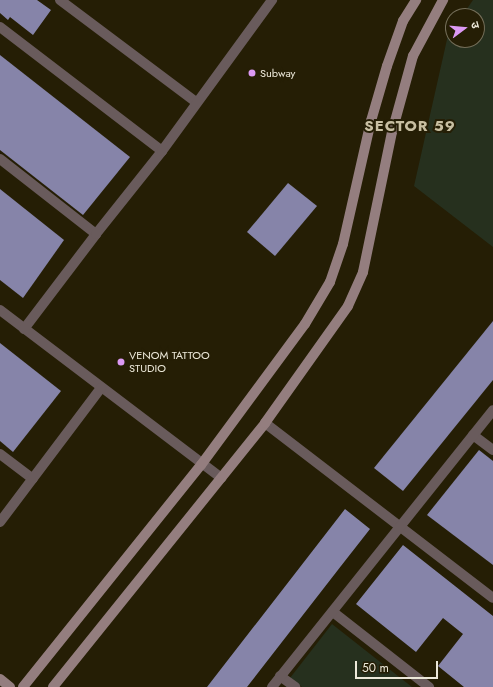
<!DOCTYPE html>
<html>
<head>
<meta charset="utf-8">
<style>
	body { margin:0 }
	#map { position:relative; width:493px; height:687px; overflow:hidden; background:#251e05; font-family:Jost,"Noto Sans Devanagari",sans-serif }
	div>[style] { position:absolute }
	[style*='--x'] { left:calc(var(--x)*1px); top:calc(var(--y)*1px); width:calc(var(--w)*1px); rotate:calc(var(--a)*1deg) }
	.green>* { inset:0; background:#26301e }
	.building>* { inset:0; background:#8684a9 }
	.street>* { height:10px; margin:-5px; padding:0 5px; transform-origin:5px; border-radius:5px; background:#695b5c }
	.secondary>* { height:10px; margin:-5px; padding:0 5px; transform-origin:5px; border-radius:5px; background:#947e7f }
	.dots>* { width:11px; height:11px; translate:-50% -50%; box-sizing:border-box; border:2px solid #251e05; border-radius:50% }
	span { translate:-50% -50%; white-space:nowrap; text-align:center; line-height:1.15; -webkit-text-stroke:4px #251e05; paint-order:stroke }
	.poi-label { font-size:11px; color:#ece8d9 }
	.left { translate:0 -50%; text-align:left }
	.district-label { font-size:15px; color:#c8bfa2; font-weight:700; letter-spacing:1px }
	.north { position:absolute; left:445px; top:8px; width:40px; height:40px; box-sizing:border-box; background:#251e05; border:1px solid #756f5a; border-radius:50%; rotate:74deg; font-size:11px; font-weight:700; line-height:16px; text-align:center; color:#ece8d9 }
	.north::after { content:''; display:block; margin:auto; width:14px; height:18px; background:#dc99f4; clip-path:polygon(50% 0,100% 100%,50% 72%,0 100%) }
	.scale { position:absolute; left:355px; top:661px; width:83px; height:18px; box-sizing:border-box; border:2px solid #ece8d9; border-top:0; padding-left:5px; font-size:12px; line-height:14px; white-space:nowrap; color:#ece8d9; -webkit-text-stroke:3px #251e05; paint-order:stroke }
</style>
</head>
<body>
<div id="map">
	<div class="green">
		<div style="clip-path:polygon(473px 0,493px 0,493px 247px,414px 186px,448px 35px,453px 28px,453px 40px,477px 40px,477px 16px,462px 16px)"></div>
		<div style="clip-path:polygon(332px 624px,412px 687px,302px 687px,290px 678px)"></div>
	</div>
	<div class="building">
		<div style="clip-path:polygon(0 0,37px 0,51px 10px,33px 35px,10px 17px,8px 20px,0 13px)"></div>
		<div style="clip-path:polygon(0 55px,130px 157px,83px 215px,0 150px)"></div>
		<div style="clip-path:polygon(288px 183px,317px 206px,275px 256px,247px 232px)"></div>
		<div style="clip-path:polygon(0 189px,64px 240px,23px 298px,0 280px)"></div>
		<div style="clip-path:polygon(493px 321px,493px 380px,403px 491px,374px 468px)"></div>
		<div style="clip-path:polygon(0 343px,61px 391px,13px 452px,0 441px)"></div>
		<div style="clip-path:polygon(479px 450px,493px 461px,493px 565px,427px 515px)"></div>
		<div style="clip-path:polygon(345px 509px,370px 529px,341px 566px,247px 687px,207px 687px)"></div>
		<div style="clip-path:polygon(403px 545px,493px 616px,493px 687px,464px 687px,438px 666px,463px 634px,443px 618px,416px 652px,356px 604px)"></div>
	</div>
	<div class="street">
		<div style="--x:60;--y:0;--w:170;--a:36.9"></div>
		<div style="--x:0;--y:27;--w:204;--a:37.4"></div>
		<div style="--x:0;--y:159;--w:122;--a:38"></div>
		<div style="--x:0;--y:310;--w:278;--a:37.2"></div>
		<div style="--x:24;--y:329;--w:119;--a:-52.8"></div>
		<div style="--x:96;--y:234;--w:106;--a:-51.5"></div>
		<div style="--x:162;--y:151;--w:187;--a:-53.9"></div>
		<div style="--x:265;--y:423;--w:287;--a:37.5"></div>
		<div style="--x:473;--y:435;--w:25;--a:37"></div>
		<div style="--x:0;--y:454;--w:41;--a:37.1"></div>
		<div style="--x:0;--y:522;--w:168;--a:-53"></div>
		<div style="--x:333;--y:612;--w:122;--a:38"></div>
		<div style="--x:280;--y:676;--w:19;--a:36"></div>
		<div style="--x:272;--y:687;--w:354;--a:-51.4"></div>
	</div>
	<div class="secondary">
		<div style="--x:0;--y:679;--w:13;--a:39"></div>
		<div style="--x:23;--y:687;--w:285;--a:-51.3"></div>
		<div style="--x:201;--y:465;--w:175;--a:-53.6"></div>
		<div style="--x:305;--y:324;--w:49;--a:-59.2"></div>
		<div style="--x:330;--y:282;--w:40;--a:-71.1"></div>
		<div style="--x:343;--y:244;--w:126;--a:-77.2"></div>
		<div style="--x:371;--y:121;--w:57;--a:-73.8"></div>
		<div style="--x:387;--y:66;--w:48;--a:-70.4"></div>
		<div style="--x:403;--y:21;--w:25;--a:-58"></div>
		<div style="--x:53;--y:687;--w:339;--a:-51.2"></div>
		<div style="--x:265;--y:423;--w:143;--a:-54.6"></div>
		<div style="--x:348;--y:306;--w:37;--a:-66"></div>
		<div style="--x:363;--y:272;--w:143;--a:-78.3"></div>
		<div style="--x:392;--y:132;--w:79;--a:-74.6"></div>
		<div style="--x:413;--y:56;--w:64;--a:-61.8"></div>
	</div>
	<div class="dots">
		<div style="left:252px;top:73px;background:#dc99f4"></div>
		<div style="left:121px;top:362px;background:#dc99f4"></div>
	</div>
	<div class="poi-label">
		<span class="left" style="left:260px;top:73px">Subway</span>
		<span class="left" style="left:129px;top:362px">VENOM TATTOO<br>STUDIO</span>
	</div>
	<div class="district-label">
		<span style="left:410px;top:127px">SECTOR 59</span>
	</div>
	<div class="north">उ</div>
	<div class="scale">50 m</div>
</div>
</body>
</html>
